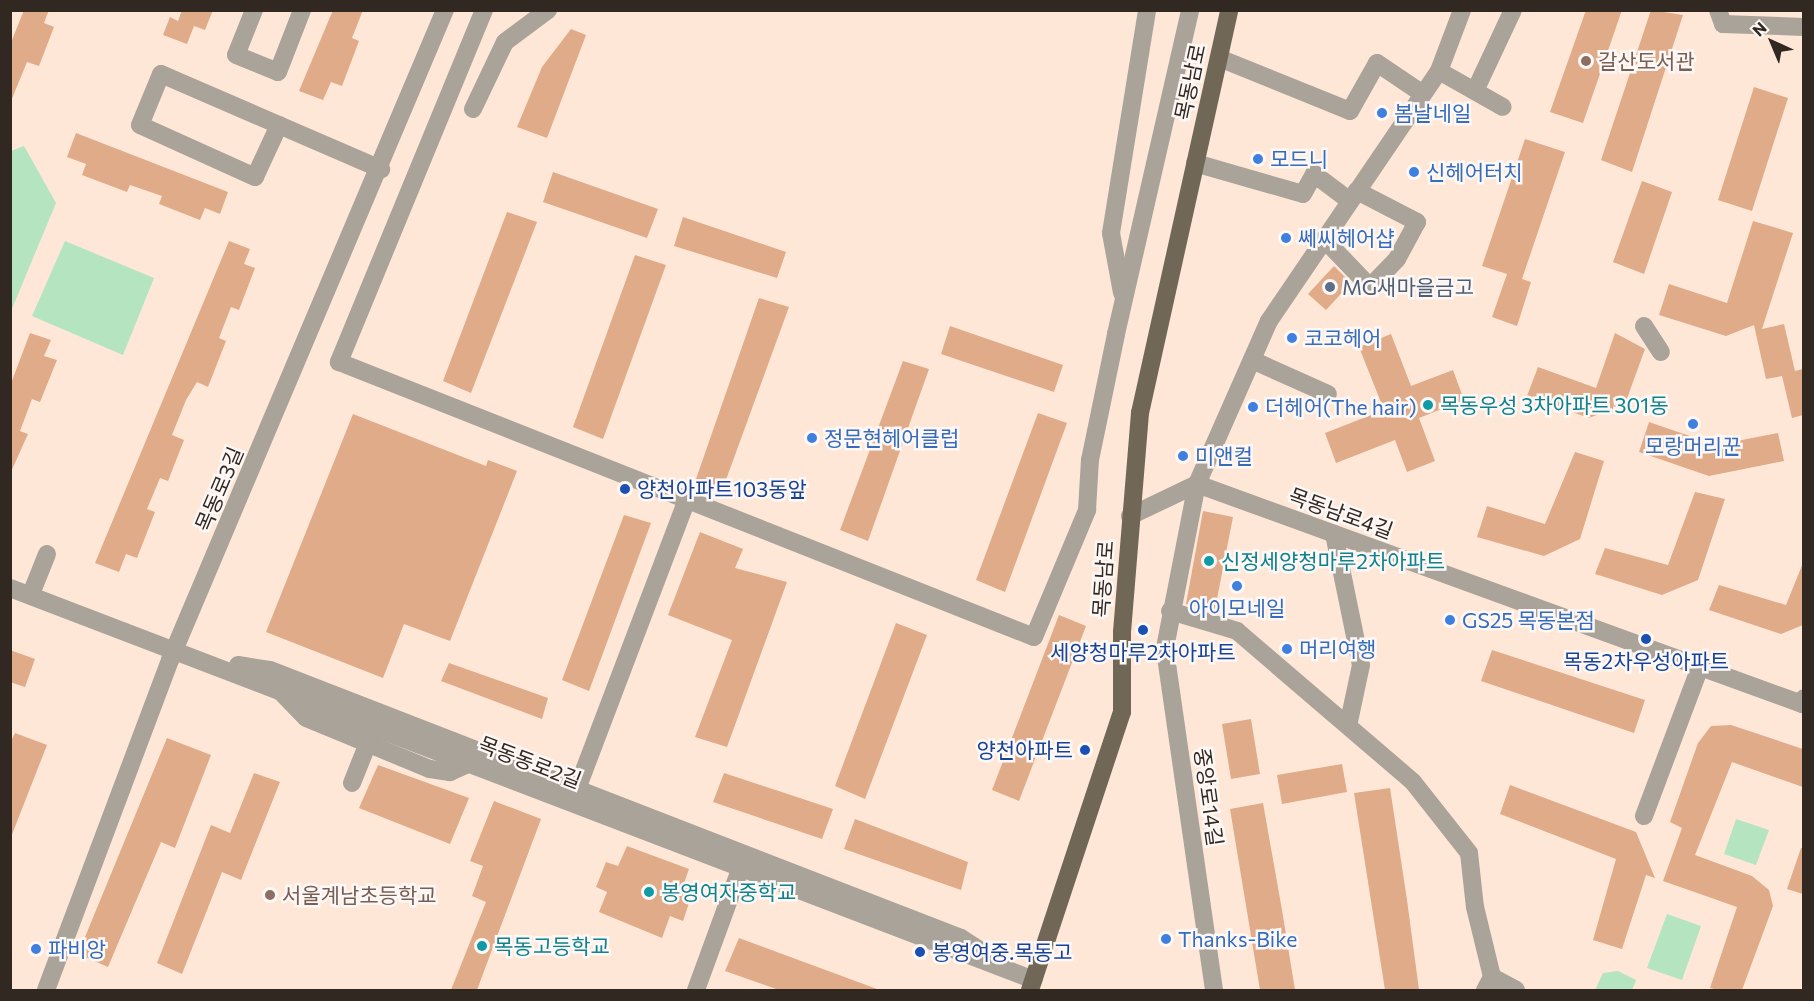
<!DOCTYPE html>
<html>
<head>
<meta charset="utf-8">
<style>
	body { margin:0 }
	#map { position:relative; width:1814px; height:1001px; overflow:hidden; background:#ffe7d7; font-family:Commissioner,"Noto Sans KR",sans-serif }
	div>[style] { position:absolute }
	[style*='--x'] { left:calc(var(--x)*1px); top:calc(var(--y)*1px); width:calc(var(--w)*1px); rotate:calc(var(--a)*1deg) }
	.green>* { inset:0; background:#b4e4c0 }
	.building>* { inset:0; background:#e0ab88 }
	.minor>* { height:18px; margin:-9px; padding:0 9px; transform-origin:9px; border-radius:9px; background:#a9a399 }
	.major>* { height:18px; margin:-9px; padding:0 9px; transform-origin:9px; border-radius:9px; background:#716756 }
	.dots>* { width:16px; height:16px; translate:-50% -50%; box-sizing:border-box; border:3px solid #fdf8f5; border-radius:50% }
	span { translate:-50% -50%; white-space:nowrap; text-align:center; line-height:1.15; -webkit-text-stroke:5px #fdf8f5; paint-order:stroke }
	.education-label { font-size:21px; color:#785e54 }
	.left { translate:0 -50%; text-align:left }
	.street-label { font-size:21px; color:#312822 }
	.shop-label { font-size:21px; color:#366cbe }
	.service-label { font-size:21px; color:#4e5e75 }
	.culture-label { font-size:21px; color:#0d838f }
	.transit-label { font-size:21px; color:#164399 }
	.right { translate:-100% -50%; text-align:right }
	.frame { position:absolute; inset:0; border:12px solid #312822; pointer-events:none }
	.north { position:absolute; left:1742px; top:12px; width:60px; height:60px; -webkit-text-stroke:4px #fdf8f5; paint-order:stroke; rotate:316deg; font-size:16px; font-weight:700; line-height:24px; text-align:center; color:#312822 }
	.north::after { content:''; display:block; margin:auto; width:21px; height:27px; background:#312822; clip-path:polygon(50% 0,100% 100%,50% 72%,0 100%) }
</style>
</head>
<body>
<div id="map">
	<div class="green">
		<div style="clip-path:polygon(24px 146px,56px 203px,11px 311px,11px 151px)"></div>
		<div style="clip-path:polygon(65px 241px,154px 278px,123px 355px,32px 316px)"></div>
		<div style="clip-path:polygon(1736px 819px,1769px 830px,1756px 865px,1724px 854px)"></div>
		<div style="clip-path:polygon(1667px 914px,1701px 926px,1682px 980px,1647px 968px)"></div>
		<div style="clip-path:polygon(1618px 971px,1636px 980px,1632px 990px,1595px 990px,1603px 973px)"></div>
	</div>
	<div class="building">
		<div style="clip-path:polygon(24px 10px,49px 10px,44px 23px,54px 27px,39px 66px,27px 62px,11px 101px,10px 45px)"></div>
		<div style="clip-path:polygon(182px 10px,213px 10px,205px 30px,194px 26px,187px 44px,163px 35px,170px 17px,178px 21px)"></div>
		<div style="clip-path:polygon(333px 10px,363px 10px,352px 38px,359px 41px,342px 86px,331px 82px,323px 100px,299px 91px)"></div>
		<div style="clip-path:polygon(1586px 10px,1622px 10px,1583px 123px,1550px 112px)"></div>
		<div style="clip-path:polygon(1651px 10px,1683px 15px,1632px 172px,1601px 160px)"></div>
		<div style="clip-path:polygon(571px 29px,586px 35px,547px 138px,517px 127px,542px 67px)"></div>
		<div style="clip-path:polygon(1754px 87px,1788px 98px,1752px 211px,1718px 200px)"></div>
		<div style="clip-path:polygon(76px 133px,228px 192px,220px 214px,205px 208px,200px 220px,159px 204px,162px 196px,130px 185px,127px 192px,82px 175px,86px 164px,67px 157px)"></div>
		<div style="clip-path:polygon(1525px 139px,1565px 152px,1522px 279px,1531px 282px,1517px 326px,1492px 317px,1507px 274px,1482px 266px)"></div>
		<div style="clip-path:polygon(553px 172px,658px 209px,647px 238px,543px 202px)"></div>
		<div style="clip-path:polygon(1642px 181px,1672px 192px,1644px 274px,1613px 262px)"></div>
		<div style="clip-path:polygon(507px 212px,537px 222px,471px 393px,443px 381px)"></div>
		<div style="clip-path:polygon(683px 217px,786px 252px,777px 278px,674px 246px)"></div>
		<div style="clip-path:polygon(1753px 221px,1793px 233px,1762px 329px,1784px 324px,1795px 371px,1803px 369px,1803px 415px,1792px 418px,1782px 376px,1766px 379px,1754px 325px,1726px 336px,1659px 315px,1669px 284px,1727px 303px)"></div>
		<div style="clip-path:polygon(229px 241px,250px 249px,244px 264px,255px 268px,239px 310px,231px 307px,219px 338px,226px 341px,208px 387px,197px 382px,186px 400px,172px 435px,184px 440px,168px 481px,160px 478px,147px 509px,155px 512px,137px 558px,126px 554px,119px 572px,95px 563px)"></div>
		<div style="clip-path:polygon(635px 255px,666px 265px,603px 439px,573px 427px)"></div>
		<div style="clip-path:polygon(1334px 266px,1351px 283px,1326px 310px,1308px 294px)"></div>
		<div style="clip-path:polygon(759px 298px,789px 307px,723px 488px,696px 479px)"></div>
		<div style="clip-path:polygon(950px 326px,1063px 365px,1054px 392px,941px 354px)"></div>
		<div style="clip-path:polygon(30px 333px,51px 340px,44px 356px,57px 360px,40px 402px,32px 399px,20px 431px,28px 434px,10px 474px,10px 386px)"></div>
		<div style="clip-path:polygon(1615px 333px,1645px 349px,1625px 404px,1589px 418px,1527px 396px,1538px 367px,1596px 388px)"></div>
		<div style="clip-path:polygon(1391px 334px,1411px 386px,1453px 370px,1464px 400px,1419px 418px,1435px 461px,1407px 472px,1395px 440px,1336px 463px,1325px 433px,1384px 410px,1359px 347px)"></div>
		<div style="clip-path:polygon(903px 361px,929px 369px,868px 541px,840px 530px)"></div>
		<div style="clip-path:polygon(1038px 413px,1067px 423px,1005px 592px,976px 580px)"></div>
		<div style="clip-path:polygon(353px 414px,486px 466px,488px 460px,517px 471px,450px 641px,404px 624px,383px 678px,266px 632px)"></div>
		<div style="clip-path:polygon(1649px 422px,1716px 445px,1778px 433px,1784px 461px,1709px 476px,1639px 452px)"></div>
		<div style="clip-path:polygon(1575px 452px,1604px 461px,1580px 539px,1544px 556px,1477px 537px,1487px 506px,1545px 524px)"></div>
		<div style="clip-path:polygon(1695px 492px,1725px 499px,1698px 580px,1662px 595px,1595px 574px,1605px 548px,1668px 565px)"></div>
		<div style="clip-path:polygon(1203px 511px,1233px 517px,1215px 609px,1186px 604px)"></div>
		<div style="clip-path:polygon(624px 515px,651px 523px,589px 691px,562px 680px)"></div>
		<div style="clip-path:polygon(700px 532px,743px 549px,735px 568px,787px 582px,727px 747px,695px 737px,732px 640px,668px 615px)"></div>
		<div style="clip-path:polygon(1803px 563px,1803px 625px,1781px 634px,1709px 610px,1719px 585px,1786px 605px)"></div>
		<div style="clip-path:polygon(1059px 615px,1086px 626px,1019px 801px,992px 790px)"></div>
		<div style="clip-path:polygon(896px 623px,927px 635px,865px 799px,835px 786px)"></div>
		<div style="clip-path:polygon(10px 650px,35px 659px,25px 687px,10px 682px)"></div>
		<div style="clip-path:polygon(1492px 650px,1645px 700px,1634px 733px,1481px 681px)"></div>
		<div style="clip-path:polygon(449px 663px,548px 698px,542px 719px,441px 681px)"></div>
		<div style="clip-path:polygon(1251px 719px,1260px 774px,1231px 779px,1222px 724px)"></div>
		<div style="clip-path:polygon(1731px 725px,1803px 749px,1803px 787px,1732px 762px,1695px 855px,1752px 876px,1769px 890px,1773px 906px,1742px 990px,1718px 990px,1710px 988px,1737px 907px,1663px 881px,1682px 828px,1670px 822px,1698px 743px,1711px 726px)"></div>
		<div style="clip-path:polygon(15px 733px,47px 745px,11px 837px,10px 743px)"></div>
		<div style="clip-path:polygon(167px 738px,211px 755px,175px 848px,161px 842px,108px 967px,78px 954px)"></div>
		<div style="clip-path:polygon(1342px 764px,1347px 792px,1282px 804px,1277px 775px)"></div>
		<div style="clip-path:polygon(378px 765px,469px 798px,450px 844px,359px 808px)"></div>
		<div style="clip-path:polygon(254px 773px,280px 782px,241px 880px,222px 872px,182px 974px,157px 963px,211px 825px,230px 833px)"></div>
		<div style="clip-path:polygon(724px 773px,833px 809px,822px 839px,713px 802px)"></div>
		<div style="clip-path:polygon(1510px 785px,1636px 832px,1655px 878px,1646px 875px,1622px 949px,1593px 940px,1616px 859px,1500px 814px)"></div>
		<div style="clip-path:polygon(1390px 788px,1407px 900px,1419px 990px,1385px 990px,1354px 793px)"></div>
		<div style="clip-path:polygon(494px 801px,541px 819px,477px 990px,451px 990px,486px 902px,472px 896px,483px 866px,470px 861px)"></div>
		<div style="clip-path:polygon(1263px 803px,1282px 910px,1295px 990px,1260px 990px,1230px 809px)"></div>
		<div style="clip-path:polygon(855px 819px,968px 862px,961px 890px,844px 849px)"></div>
		<div style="clip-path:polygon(627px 846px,689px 869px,683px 886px,693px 891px,683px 921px,670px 916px,662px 938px,599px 912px,607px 892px,596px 887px,606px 862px,618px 866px)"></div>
		<div style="clip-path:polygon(1801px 848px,1803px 848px,1803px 894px,1787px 889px)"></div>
		<div style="clip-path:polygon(739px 938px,877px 989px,877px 990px,779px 990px,725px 971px)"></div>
	</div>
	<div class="minor">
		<div style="--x:254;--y:10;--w:48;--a:111.8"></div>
		<div style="--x:236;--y:55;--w:45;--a:22"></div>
		<div style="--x:278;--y:72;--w:66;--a:-68.8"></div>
		<div style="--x:484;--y:10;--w:381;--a:112.4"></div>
		<div style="--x:339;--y:362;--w:747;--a:21.59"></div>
		<div style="--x:1034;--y:637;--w:138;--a:-67.3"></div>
		<div style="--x:1087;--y:510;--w:50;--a:-86.6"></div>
		<div style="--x:1090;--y:460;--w:129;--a:-78.3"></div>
		<div style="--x:1116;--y:334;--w:332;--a:-77.1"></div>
		<div style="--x:1718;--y:10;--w:15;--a:70"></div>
		<div style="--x:1723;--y:24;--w:81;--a:2.1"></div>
		<div style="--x:1219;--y:58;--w:141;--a:22"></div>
		<div style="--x:1350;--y:111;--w:55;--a:-60.6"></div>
		<div style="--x:1377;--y:63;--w:55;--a:34"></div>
		<div style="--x:1439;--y:71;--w:73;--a:29.4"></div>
		<div style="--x:1475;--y:91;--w:89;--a:-64.9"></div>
		<div style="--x:473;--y:109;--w:74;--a:-64.5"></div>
		<div style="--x:505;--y:42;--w:54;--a:-36.7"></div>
		<div style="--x:279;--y:125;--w:57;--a:114.8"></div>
		<div style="--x:255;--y:177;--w:126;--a:-155.7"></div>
		<div style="--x:140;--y:125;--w:55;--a:-67.6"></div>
		<div style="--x:161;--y:74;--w:240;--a:23.4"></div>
		<div style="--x:1195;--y:163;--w:112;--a:16"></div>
		<div style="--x:1303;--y:194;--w:23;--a:-61"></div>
		<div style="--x:1314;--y:174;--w:45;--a:36.9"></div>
		<div style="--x:1324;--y:239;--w:66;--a:46.2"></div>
		<div style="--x:1370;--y:287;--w:39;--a:-46"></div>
		<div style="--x:1397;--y:259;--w:42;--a:-61.6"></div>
		<div style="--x:1417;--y:222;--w:68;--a:-152.7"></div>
		<div style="--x:1122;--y:293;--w:61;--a:-100.4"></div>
		<div style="--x:1111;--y:233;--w:226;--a:-80.8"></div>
		<div style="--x:1644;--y:326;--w:31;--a:57"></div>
		<div style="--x:1252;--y:360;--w:83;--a:24.1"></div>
		<div style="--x:1130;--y:516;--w:74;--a:-25.5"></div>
		<div style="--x:1197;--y:484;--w:644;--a:19.98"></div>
		<div style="--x:1802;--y:704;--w:6;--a:-72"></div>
		<div style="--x:1334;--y:534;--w:134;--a:78.4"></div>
		<div style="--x:1361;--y:665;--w:62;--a:102"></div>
		<div style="--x:10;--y:588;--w:1096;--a:20.95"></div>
		<div style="--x:31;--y:594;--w:43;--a:-68.2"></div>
		<div style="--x:1170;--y:611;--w:70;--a:16.6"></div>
		<div style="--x:1237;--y:631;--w:232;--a:40.6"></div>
		<div style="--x:1413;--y:782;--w:90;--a:51.7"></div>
		<div style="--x:1469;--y:853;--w:54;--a:83.7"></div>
		<div style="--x:1475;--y:907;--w:72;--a:76.3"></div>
		<div style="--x:1492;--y:977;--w:15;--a:118"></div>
		<div style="--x:238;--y:665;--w:32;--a:9"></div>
		<div style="--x:270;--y:670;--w:741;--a:21.2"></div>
		<div style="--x:961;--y:938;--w:24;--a:33"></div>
		<div style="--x:280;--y:691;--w:37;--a:46"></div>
		<div style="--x:306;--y:718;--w:134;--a:22.4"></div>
		<div style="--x:430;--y:769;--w:20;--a:9"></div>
		<div style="--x:450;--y:772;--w:22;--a:-24"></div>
		<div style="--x:352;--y:783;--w:43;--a:-68.2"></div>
		<div style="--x:577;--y:789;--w:309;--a:-69.2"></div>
		<div style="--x:1644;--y:816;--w:159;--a:-69.4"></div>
		<div style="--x:1492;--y:977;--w:27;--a:28"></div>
		<div style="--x:46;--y:990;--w:353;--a:-69.4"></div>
		<div style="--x:170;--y:660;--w:706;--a:-67.07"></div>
		<div style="--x:696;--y:990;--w:131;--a:-69.9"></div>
		<div style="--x:1214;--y:990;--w:345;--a:-98.2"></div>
		<div style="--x:1165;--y:648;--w:167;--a:-79"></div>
		<div style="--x:1197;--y:484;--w:178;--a:-66.2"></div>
		<div style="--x:1269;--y:321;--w:302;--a:-55.8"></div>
		<div style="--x:1439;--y:71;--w:65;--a:-69.3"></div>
	</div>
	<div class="major">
		<div style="--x:1030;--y:990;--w:293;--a:-71.7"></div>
		<div style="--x:1122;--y:712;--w:80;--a:-90"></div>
		<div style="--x:1122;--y:632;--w:220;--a:-85.3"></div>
		<div style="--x:1140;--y:413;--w:413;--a:-77.5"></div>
	</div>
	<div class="dots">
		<div style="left:1586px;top:61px;background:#8d6e63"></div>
		<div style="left:1382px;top:113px;background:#3f7fe0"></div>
		<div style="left:1258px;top:159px;background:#3f7fe0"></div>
		<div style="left:1414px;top:172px;background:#3f7fe0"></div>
		<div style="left:1286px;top:238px;background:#3f7fe0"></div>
		<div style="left:1330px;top:287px;background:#5c6f8a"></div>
		<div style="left:1292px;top:338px;background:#3f7fe0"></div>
		<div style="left:1428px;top:405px;background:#0f9aa8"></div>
		<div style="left:1253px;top:407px;background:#3f7fe0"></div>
		<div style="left:1693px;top:424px;background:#3f7fe0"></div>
		<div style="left:812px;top:438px;background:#3f7fe0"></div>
		<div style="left:1183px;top:456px;background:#3f7fe0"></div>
		<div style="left:625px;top:489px;background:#1a4fb4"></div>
		<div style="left:1209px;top:561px;background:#0f9aa8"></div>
		<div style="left:1237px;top:586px;background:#3f7fe0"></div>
		<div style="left:1450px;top:620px;background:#3f7fe0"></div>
		<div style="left:1143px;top:630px;background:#1a4fb4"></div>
		<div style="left:1646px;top:639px;background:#1a4fb4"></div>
		<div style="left:1287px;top:649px;background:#3f7fe0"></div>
		<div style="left:1085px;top:750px;background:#1a4fb4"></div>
		<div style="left:649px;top:892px;background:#0f9aa8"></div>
		<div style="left:270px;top:895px;background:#8d6e63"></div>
		<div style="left:1166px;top:939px;background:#3f7fe0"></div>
		<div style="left:482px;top:946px;background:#0f9aa8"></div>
		<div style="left:36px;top:949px;background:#3f7fe0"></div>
		<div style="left:920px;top:952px;background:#1a4fb4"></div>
	</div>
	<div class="education-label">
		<span class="left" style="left:1598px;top:61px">갈산도서관</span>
		<span class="left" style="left:282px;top:895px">서울계남초등학교</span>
	</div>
	<div class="street-label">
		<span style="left:1190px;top:82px;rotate:-78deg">목동남로</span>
		<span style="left:219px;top:489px;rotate:-67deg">목동로3길</span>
		<span style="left:1341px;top:513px;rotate:20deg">목동남로4길</span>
		<span style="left:1103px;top:579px;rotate:-86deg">목동남로</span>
		<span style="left:530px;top:762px;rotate:21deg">목동동로2길</span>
		<span style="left:1209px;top:797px;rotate:82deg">중앙로14길</span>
	</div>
	<div class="shop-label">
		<span class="left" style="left:1394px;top:113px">봄날네일</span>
		<span class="left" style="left:1270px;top:159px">모드니</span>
		<span class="left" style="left:1426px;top:172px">신헤어터치</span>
		<span class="left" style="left:1298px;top:238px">쎄씨헤어샵</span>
		<span class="left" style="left:1304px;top:338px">코코헤어</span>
		<span class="left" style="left:1265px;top:407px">더헤어(The hair)</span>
		<span class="left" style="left:824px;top:438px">정문현헤어클럽</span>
		<span style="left:1693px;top:446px">모랑머리꾼</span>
		<span class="left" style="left:1195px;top:456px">미앤컬</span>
		<span style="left:1237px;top:608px">아이모네일</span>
		<span class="left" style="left:1462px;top:620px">GS25 목동본점</span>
		<span class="left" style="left:1299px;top:649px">머리여행</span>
		<span class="left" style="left:1178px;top:939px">Thanks-Bike</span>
		<span class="left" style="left:48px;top:949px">파비앙</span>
	</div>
	<div class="service-label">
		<span class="left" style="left:1342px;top:287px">MG새마을금고</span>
	</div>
	<div class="culture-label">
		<span class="left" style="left:1440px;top:405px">목동우성 3차아파트 301동</span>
		<span class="left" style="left:1221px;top:561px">신정세양청마루2차아파트</span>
		<span class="left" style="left:661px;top:892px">봉영여자중학교</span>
		<span class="left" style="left:494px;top:946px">목동고등학교</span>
	</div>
	<div class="transit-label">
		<span class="left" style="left:637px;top:489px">양천아파트103동앞</span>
		<span style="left:1143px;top:652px">세양청마루2차아파트</span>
		<span style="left:1646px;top:661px">목동2차우성아파트</span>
		<span class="right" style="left:1073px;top:750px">양천아파트</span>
		<span class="left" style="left:932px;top:952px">봉영여중.목동고</span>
	</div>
	<div class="frame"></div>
	<div class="north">N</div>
</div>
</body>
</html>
